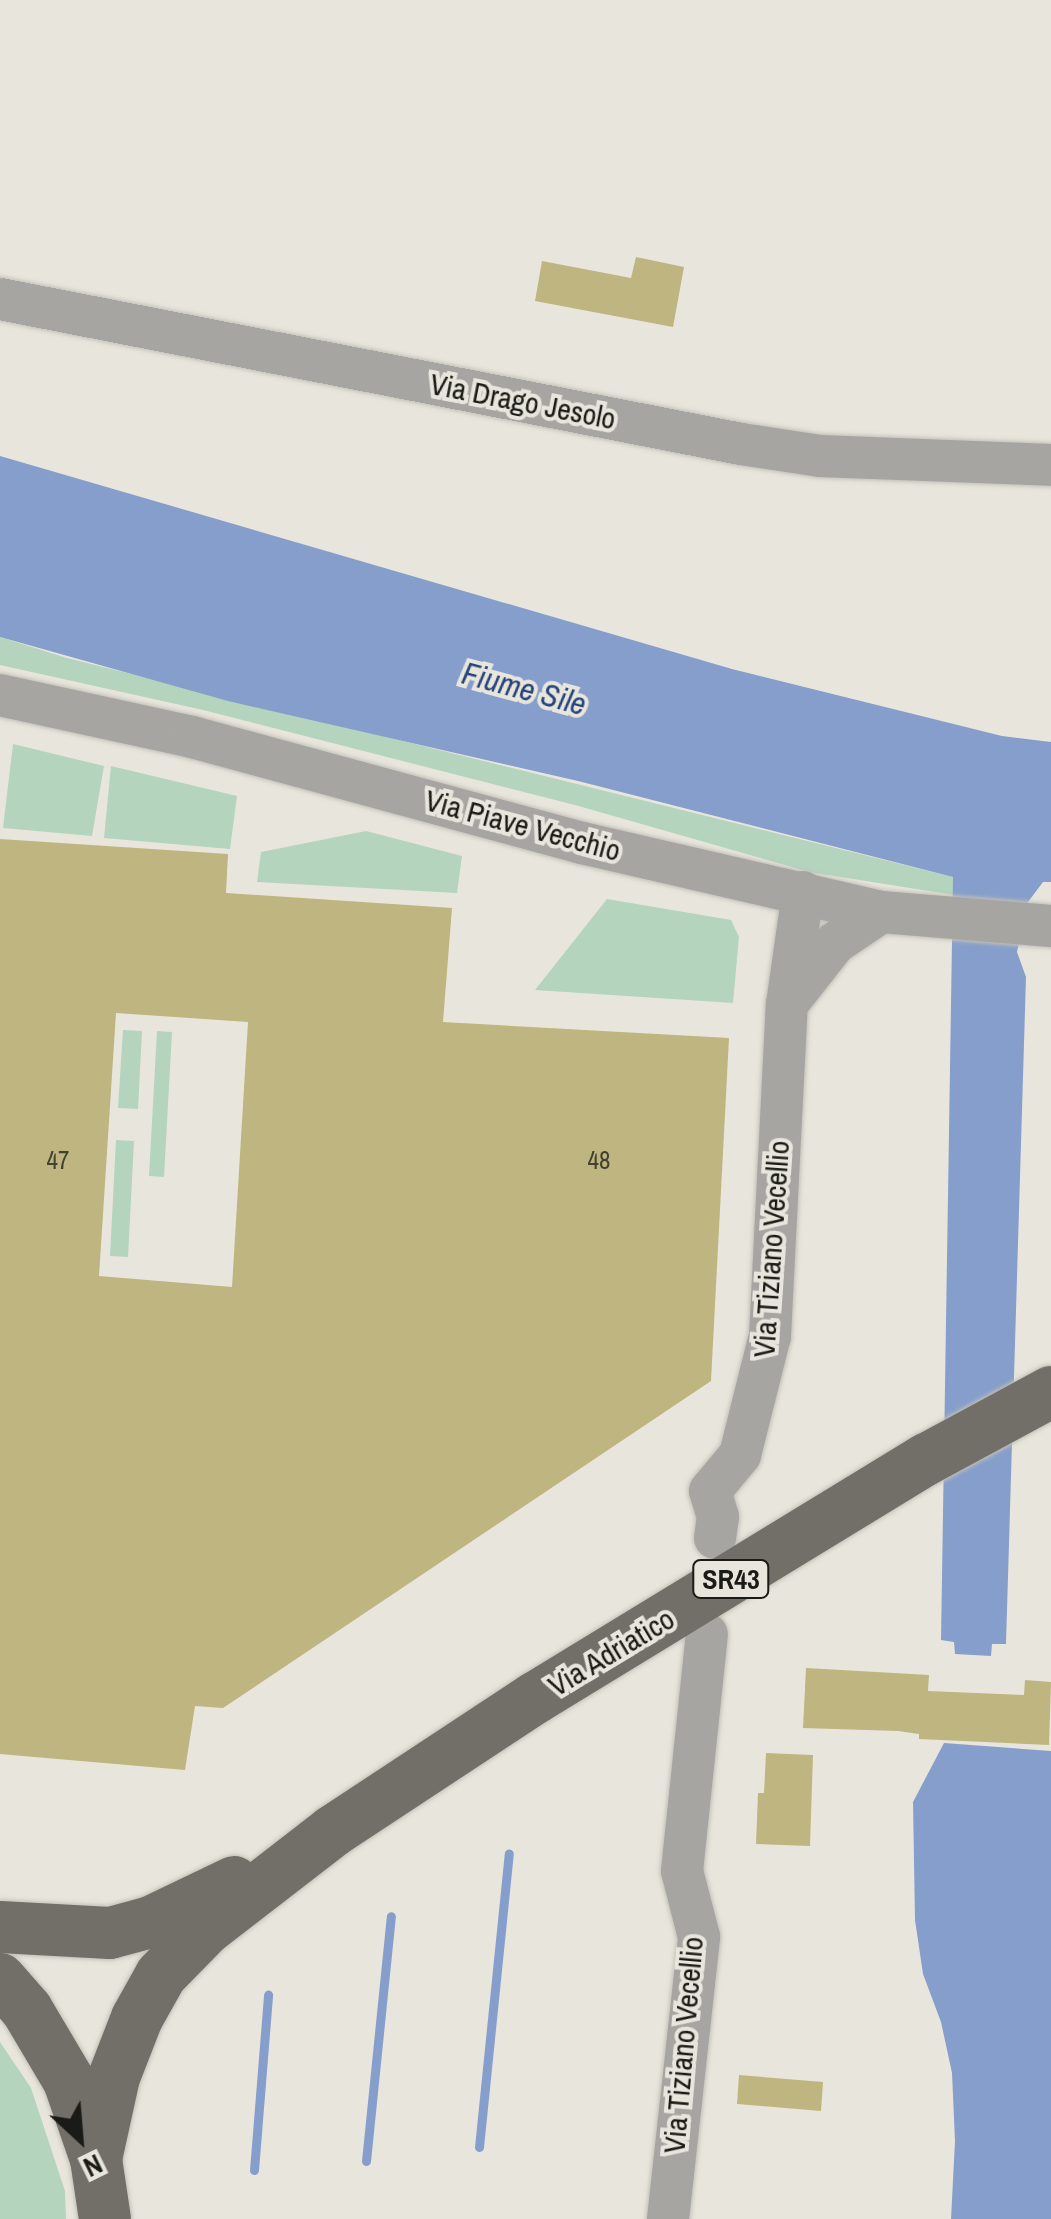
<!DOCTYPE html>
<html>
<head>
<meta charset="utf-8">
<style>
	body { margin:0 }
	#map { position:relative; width:1051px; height:2219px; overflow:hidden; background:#e8e6dc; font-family:"Archivo Narrow",sans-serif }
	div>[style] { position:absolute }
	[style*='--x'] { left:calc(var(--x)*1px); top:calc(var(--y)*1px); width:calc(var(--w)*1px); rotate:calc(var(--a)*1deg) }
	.green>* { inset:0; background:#b4d4be }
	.water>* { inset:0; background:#869ecb }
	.stream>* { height:9px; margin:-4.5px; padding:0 4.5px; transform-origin:4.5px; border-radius:4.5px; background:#869ecb }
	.building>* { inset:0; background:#bfb580 }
	.roads { filter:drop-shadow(0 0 2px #c3c1b8) drop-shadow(0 0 2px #c3c1b8) }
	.minor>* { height:42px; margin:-21px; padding:0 21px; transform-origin:21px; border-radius:21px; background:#a6a5a1 }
	.major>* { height:52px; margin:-26px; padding:0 26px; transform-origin:26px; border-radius:26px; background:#726f68 }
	span { translate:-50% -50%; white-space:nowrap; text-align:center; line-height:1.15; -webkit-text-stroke:8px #e8e6dc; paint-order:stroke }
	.number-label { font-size:25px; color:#434130 }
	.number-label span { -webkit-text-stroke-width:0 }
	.shield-label span { padding:2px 8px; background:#e8e6dc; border:2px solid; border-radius:8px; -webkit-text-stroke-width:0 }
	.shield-label { font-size:28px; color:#1a1a16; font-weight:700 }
	.street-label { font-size:30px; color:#1a1a16 }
	.water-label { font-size:32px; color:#26437b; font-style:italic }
	.north { position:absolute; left:30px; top:2089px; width:100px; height:100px; -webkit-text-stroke:8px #e8e6dc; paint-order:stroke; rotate:154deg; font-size:28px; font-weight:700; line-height:40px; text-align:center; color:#1a1a16 }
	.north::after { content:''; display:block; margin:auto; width:35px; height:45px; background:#1a1a16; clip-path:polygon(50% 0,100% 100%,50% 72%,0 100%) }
</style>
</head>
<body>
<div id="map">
	<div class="green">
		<div style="clip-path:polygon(0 637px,67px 658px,953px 877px,954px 895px,809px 872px,575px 805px,203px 710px,0 665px)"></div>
		<div style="clip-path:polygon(13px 744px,104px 766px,92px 836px,3px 828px)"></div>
		<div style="clip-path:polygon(111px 766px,237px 796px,230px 849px,104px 838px)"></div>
		<div style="clip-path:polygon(366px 831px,462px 856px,457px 893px,257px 882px,261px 852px)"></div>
		<div style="clip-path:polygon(607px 899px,731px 920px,739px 937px,733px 1003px,535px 990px)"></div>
		<div style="clip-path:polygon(123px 1030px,142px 1031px,138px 1109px,118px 1108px)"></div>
		<div style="clip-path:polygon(157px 1031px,172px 1032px,164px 1177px,149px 1176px)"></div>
		<div style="clip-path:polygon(116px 1140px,134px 1141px,128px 1257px,110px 1256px)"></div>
		<div style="clip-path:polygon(0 2042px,31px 2088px,65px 2191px,66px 2219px,0 2219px)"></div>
	</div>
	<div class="water">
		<div style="clip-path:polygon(0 456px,732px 669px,1002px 736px,1051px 742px,1051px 882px,1043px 882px,1028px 902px,1017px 952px,1026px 977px,1006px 1644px,992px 1644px,991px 1656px,955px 1654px,954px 1642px,941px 1640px,953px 877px,578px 781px,228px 701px,0 637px)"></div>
		<div style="clip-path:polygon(944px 1743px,1051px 1751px,1051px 2219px,951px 2219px,955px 2141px,952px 2073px,941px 2022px,923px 1974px,915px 1920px,913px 1802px)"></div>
	</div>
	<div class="stream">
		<div style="--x:479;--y:2147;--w:295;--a:-84.2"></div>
		<div style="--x:366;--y:2161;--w:246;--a:-84.2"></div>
		<div style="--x:254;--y:2170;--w:176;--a:-85.4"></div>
	</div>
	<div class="building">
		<div style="clip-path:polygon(636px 257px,684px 267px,673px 327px,535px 301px,542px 261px,631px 278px)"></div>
		<div style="clip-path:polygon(evenodd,0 839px,228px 854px,226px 893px,452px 908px,443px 1022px,729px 1038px,711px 1381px,223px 1708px,195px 1706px,185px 1770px,0 1754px,0 839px,116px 1013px,248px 1022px,232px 1287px,99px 1276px,116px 1013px)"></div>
		<div style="clip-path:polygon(806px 1668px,929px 1675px,928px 1691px,1024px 1695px,1025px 1680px,1051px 1682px,1049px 1745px,919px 1739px,919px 1734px,898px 1731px,803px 1728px)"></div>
		<div style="clip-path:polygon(766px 1753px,813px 1755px,810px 1846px,756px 1844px,758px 1793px,764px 1793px)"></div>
		<div style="clip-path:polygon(739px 2075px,823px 2082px,821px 2111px,737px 2104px)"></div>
	</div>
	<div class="roads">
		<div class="minor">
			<div style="--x:0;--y:299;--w:755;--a:11.07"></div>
			<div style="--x:741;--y:444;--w:80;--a:8.6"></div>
			<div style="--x:820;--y:456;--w:231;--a:2.2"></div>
			<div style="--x:0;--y:695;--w:197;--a:12.3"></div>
			<div style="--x:192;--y:737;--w:404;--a:15.2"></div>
			<div style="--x:582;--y:843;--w:307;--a:13"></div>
			<div style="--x:881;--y:912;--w:171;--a:4.7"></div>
			<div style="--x:803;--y:892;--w:113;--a:98.1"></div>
			<div style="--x:787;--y:1004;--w:78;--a:-51.8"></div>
			<div style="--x:835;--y:943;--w:55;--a:-34"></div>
			<div style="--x:715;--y:1538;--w:21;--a:-82"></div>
			<div style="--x:718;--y:1517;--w:27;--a:-107"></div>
			<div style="--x:710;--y:1491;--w:47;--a:-50.2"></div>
			<div style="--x:740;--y:1455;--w:123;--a:-75.9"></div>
			<div style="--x:770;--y:1336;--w:332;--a:-87.1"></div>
			<div style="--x:668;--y:2219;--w:284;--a:-83.7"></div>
			<div style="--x:699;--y:1937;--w:68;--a:-104.4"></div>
			<div style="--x:682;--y:1871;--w:238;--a:-84"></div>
		</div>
		<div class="major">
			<div style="--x:0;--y:1927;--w:110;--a:3.1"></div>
			<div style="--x:110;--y:1933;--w:42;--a:-15"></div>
			<div style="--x:151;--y:1922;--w:92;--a:-25.7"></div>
			<div style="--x:0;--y:1979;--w:41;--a:48.9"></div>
			<div style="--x:27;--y:2010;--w:82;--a:59.4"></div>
			<div style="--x:69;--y:2081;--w:83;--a:70.9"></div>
			<div style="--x:96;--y:2159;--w:61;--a:81.5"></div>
			<div style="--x:96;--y:2159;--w:84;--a:-77.6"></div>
			<div style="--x:114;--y:2077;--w:63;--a:-68.7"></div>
			<div style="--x:137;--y:2018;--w:49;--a:-60.8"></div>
			<div style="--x:161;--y:1975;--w:63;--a:-45.6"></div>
			<div style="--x:205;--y:1930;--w:162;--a:-37.7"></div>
			<div style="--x:333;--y:1831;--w:242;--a:-33.4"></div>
			<div style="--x:535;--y:1698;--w:459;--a:-31.4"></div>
			<div style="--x:927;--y:1459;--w:141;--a:-28.4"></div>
		</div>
	</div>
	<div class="number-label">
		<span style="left:58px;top:1160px">47</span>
		<span style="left:599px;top:1160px">48</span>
	</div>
	<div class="shield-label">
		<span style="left:731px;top:1579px">SR43</span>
	</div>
	<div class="street-label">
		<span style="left:523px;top:401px;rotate:11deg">Via Drago Jesolo</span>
		<span style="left:523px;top:825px;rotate:15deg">Via Piave Vecchio</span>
		<span style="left:771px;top:1249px;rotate:-86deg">Via Tiziano Vecellio</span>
		<span style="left:611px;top:1652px;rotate:-31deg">Via Adriatico</span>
		<span style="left:683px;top:2045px;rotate:-85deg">Via Tiziano Vecellio</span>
	</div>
	<div class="water-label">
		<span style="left:524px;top:689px;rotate:15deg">Fiume Sile</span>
	</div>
	<div class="north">N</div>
</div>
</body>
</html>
